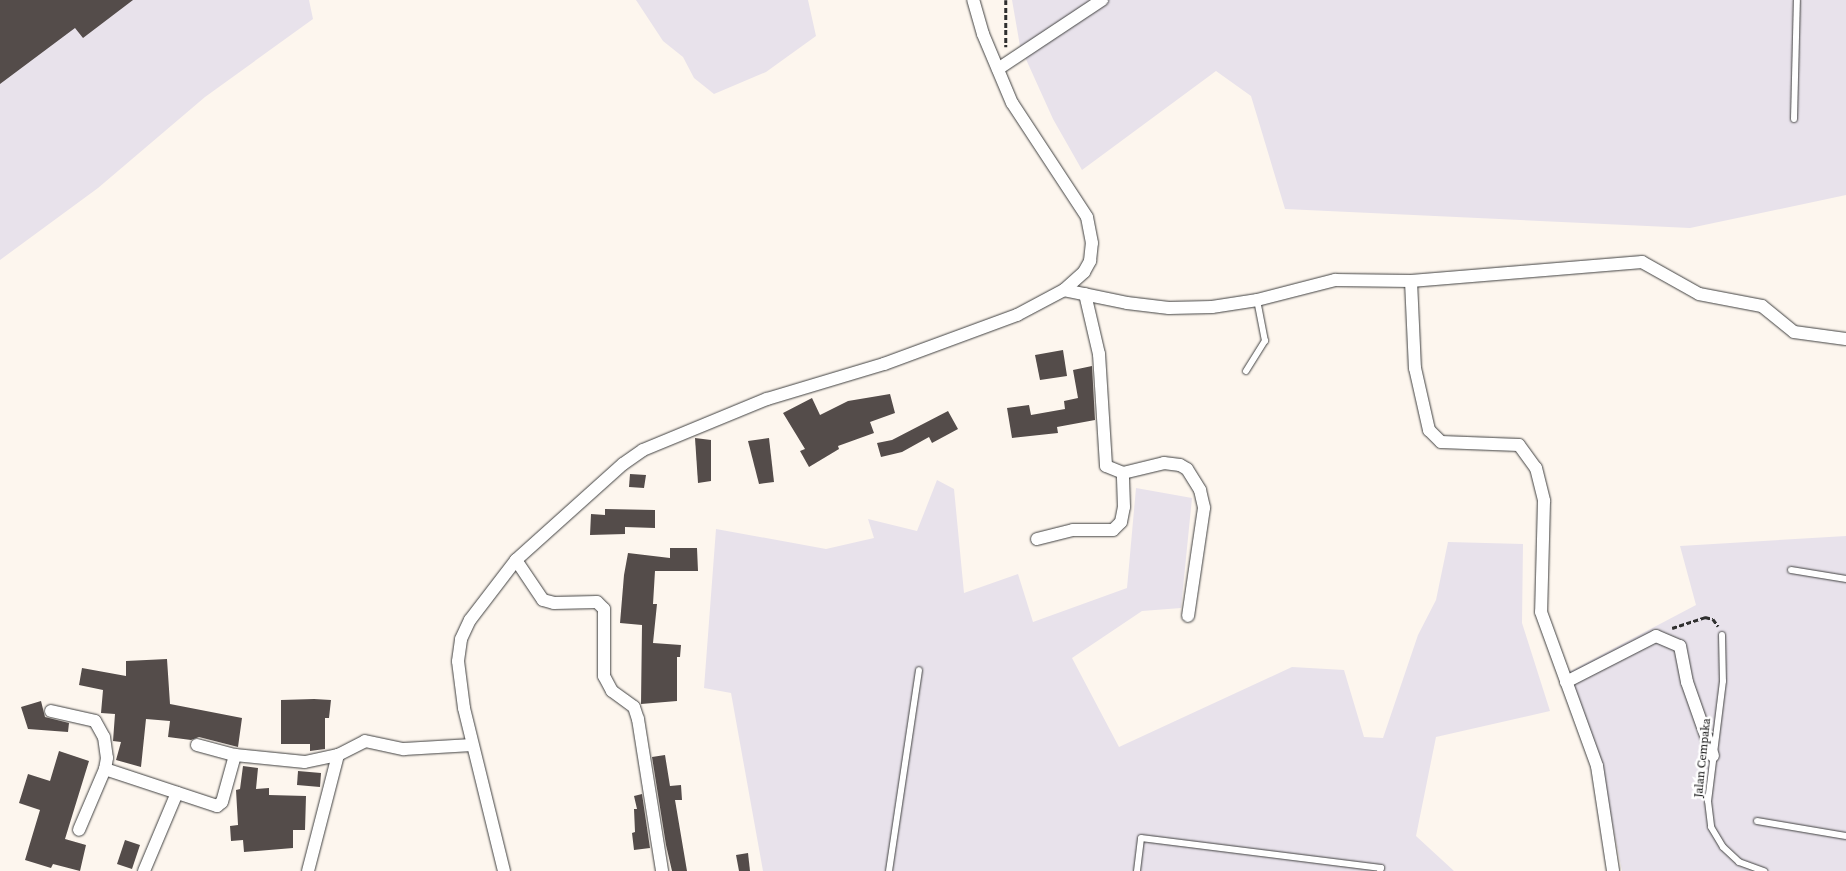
<!DOCTYPE html>
<html>
<head>
<meta charset="utf-8">
<style>
	body { margin:0 }
	#map { position:relative; width:1846px; height:871px; overflow:hidden; background:#fdf6ee; font-family:"Source Serif 4",serif }
	div>[style] { position:absolute }
	[style*='--x'] { left:calc(var(--x)*1px); top:calc(var(--y)*1px); width:calc(var(--w)*1px); rotate:calc(var(--a)*1deg) }
	.industrial>* { inset:0; background:#e8e2eb }
	.building>* { inset:0; background:#544c4a }
	.path>* { height:2.5px; margin-top:-1.25px; transform-origin:0; background:repeating-linear-gradient(90deg,#2f2f2f 0 5px,transparent 0 7.5px) }
	.roads { filter:drop-shadow(0 0 1px #404040) drop-shadow(0 0 1px #404040) }
	.lane>* { height:6px; margin:-3px; padding:0 3px; transform-origin:3px; border-radius:3px; background:#fff }
	.street>* { height:12px; margin:-6px; padding:0 6px; transform-origin:6px; border-radius:6px; background:#fff }
	span { translate:-50% -50%; white-space:nowrap; text-align:center; line-height:1.15; -webkit-text-stroke:5px #fff; paint-order:stroke }
	.street-label { font-size:12px; color:#0d0d0d }
</style>
</head>
<body>
<div id="map">
	<div class="industrial">
		<div style="clip-path:polygon(0 0,309px 0,313px 19px,205px 97px,98px 188px,0 260px)"></div>
		<div style="clip-path:polygon(636px 0,808px 0,816px 36px,766px 72px,714px 94px,694px 78px,683px 57px,663px 41px)"></div>
		<div style="clip-path:polygon(1012px 0,1846px 0,1846px 195px,1690px 228px,1285px 209px,1251px 96px,1216px 71px,1082px 170px,1053px 119px,1020px 46px)"></div>
		<div style="clip-path:polygon(937px 480px,954px 489px,964px 593px,1018px 574px,1033px 622px,1127px 588px,1136px 488px,1192px 498px,1181px 608px,1142px 611px,1072px 658px,1119px 747px,1292px 667px,1344px 670px,1364px 737px,1383px 738px,1418px 635px,1436px 600px,1448px 542px,1523px 544px,1522px 623px,1550px 711px,1436px 737px,1416px 836px,1454px 871px,763px 871px,731px 693px,704px 688px,716px 529px,826px 549px,874px 538px,868px 519px,917px 531px)"></div>
		<div style="clip-path:polygon(1846px 536px,1846px 871px,1622px 871px,1599px 756px,1565px 674px,1696px 605px,1680px 546px)"></div>
	</div>
	<div class="building">
		<div style="clip-path:polygon(0 0,133px 0,83px 38px,75px 28px,0 84px)"></div>
		<div style="clip-path:polygon(1063px 350px,1067px 376px,1040px 380px,1035px 355px)"></div>
		<div style="clip-path:polygon(1092px 366px,1095px 420px,1057px 427px,1058px 433px,1012px 438px,1007px 408px,1029px 405px,1031px 415px,1065px 409px,1064px 401px,1078px 398px,1073px 370px)"></div>
		<div style="clip-path:polygon(890px 394px,895px 413px,870px 422px,874px 433px,838px 446px,839px 449px,809px 467px,800px 451px,805px 449px,783px 413px,812px 398px,820px 415px,848px 401px)"></div>
		<div style="clip-path:polygon(948px 411px,958px 429px,932px 443px,929px 437px,902px 452px,881px 457px,877px 443px,892px 440px)"></div>
		<div style="clip-path:polygon(695px 438px,711px 440px,711px 481px,698px 483px)"></div>
		<div style="clip-path:polygon(769px 438px,774px 482px,759px 484px,748px 441px)"></div>
		<div style="clip-path:polygon(630px 474px,646px 475px,644px 488px,629px 487px)"></div>
		<div style="clip-path:polygon(605px 509px,655px 510px,655px 528px,625px 527px,625px 534px,590px 535px,591px 514px,605px 515px)"></div>
		<div style="clip-path:polygon(670px 548px,697px 548px,698px 571px,655px 571px,653px 604px,657px 604px,653px 643px,681px 645px,680px 657px,677px 657px,677px 701px,641px 704px,642px 625px,620px 623px,624px 575px,628px 553px,670px 558px)"></div>
		<div style="clip-path:polygon(167px 659px,170px 704px,242px 718px,238px 747px,199px 737px,191px 740px,168px 737px,170px 721px,146px 719px,141px 767px,116px 760px,121px 742px,113px 741px,115px 714px,101px 713px,103px 690px,79px 685px,82px 668px,126px 676px,126px 661px)"></div>
		<div style="clip-path:polygon(314px 699px,331px 700px,329px 718px,325px 718px,325px 749px,310px 751px,310px 744px,281px 744px,281px 700px)"></div>
		<div style="clip-path:polygon(41px 701px,45px 717px,69px 723px,68px 732px,28px 729px,21px 707px)"></div>
		<div style="clip-path:polygon(59px 751px,89px 761px,65px 839px,86px 845px,80px 871px,53px 864px,51px 868px,25px 860px,40px 810px,19px 803px,28px 774px,50px 781px)"></div>
		<div style="clip-path:polygon(665px 755px,670px 786px,681px 785px,682px 800px,675px 800px,687px 871px,672px 871px,666px 845px,652px 757px)"></div>
		<div style="clip-path:polygon(243px 766px,258px 768px,256px 789px,269px 788px,269px 795px,306px 796px,305px 830px,293px 830px,293px 848px,244px 852px,243px 840px,231px 841px,230px 826px,238px 825px,236px 790px,240px 789px)"></div>
		<div style="clip-path:polygon(298px 771px,321px 773px,320px 787px,297px 785px)"></div>
		<div style="clip-path:polygon(642px 794px,650px 848px,634px 850px,632px 833px,635px 832px,634px 809px,637px 809px,634px 796px)"></div>
		<div style="clip-path:polygon(125px 840px,140px 845px,132px 869px,117px 864px)"></div>
		<div style="clip-path:polygon(748px 853px,750px 871px,739px 871px,736px 855px)"></div>
	</div>
	<div class="path">
		<div style="--x:1006;--y:0;--w:47;--a:90"></div>
		<div style="--x:1672;--y:628;--w:35;--a:-18"></div>
		<div style="--x:1705;--y:617;--w:8;--a:14"></div>
		<div style="--x:1713;--y:619;--w:9;--a:54"></div>
	</div>
	<div class="roads">
		<div class="lane">
			<div style="--x:1794;--y:119;--w:119;--a:-88.6"></div>
			<div style="--x:1246;--y:371;--w:36;--a:-58"></div>
			<div style="--x:1265;--y:341;--w:42;--a:-101"></div>
			<div style="--x:1791;--y:570;--w:56;--a:9.3"></div>
			<div style="--x:1722;--y:635;--w:46;--a:88.8"></div>
			<div style="--x:1723;--y:681;--w:121;--a:97.1"></div>
			<div style="--x:1708;--y:801;--w:26;--a:83"></div>
			<div style="--x:1711;--y:827;--w:23;--a:59"></div>
			<div style="--x:1723;--y:847;--w:22;--a:43"></div>
			<div style="--x:1739;--y:862;--w:27;--a:20"></div>
			<div style="--x:1757;--y:821;--w:90;--a:9.6"></div>
			<div style="--x:889;--y:871;--w:203;--a:-81.5"></div>
			<div style="--x:1137;--y:871;--w:33;--a:-83"></div>
			<div style="--x:1141;--y:838;--w:242;--a:7.1"></div>
			<div style="--x:1381;--y:868;--w:3;--a:108"></div>
		</div>
		<div class="street">
			<div style="--x:998;--y:69;--w:125;--a:-33.6"></div>
			<div style="--x:1411;--y:281;--w:87;--a:87.4"></div>
			<div style="--x:1415;--y:368;--w:64;--a:77.3"></div>
			<div style="--x:1429;--y:430;--w:17;--a:45"></div>
			<div style="--x:1441;--y:442;--w:78;--a:2.2"></div>
			<div style="--x:1519;--y:445;--w:29;--a:54"></div>
			<div style="--x:1536;--y:468;--w:34;--a:76"></div>
			<div style="--x:1544;--y:501;--w:111;--a:91.5"></div>
			<div style="--x:1541;--y:612;--w:164;--a:70"></div>
			<div style="--x:1597;--y:766;--w:106;--a:81.3"></div>
			<div style="--x:1064;--y:290;--w:64;--a:11.7"></div>
			<div style="--x:1127;--y:303;--w:42;--a:6.8"></div>
			<div style="--x:1169;--y:308;--w:43;--a:-1.3"></div>
			<div style="--x:1212;--y:307;--w:46;--a:-8.8"></div>
			<div style="--x:1257;--y:300;--w:81;--a:-14.4"></div>
			<div style="--x:1335;--y:280;--w:76;--a:0.8"></div>
			<div style="--x:1411;--y:281;--w:232;--a:-4.7"></div>
			<div style="--x:1642;--y:262;--w:65;--a:29.3"></div>
			<div style="--x:1699;--y:294;--w:64;--a:10.8"></div>
			<div style="--x:1762;--y:306;--w:41;--a:39.1"></div>
			<div style="--x:1794;--y:332;--w:52;--a:7.7"></div>
			<div style="--x:1085;--y:294;--w:62;--a:76.9"></div>
			<div style="--x:1099;--y:354;--w:112;--a:86.4"></div>
			<div style="--x:1106;--y:466;--w:18;--a:22"></div>
			<div style="--x:1123;--y:473;--w:42;--a:-13.7"></div>
			<div style="--x:1164;--y:463;--w:16;--a:7"></div>
			<div style="--x:1180;--y:465;--w:8;--a:30"></div>
			<div style="--x:1187;--y:469;--w:25;--a:58"></div>
			<div style="--x:1200;--y:490;--w:18;--a:77"></div>
			<div style="--x:1204;--y:508;--w:109;--a:98.4"></div>
			<div style="--x:1037;--y:539;--w:37;--a:-14"></div>
			<div style="--x:1073;--y:530;--w:40;--a:0"></div>
			<div style="--x:1113;--y:530;--w:11;--a:-45"></div>
			<div style="--x:1121;--y:522;--w:15;--a:-79"></div>
			<div style="--x:1124;--y:507;--w:34;--a:-92"></div>
			<div style="--x:516;--y:560;--w:48;--a:56"></div>
			<div style="--x:543;--y:600;--w:11;--a:15"></div>
			<div style="--x:554;--y:603;--w:43;--a:-1.3"></div>
			<div style="--x:597;--y:602;--w:10;--a:45"></div>
			<div style="--x:604;--y:609;--w:67;--a:90"></div>
			<div style="--x:604;--y:676;--w:17;--a:62"></div>
			<div style="--x:612;--y:691;--w:27;--a:36"></div>
			<div style="--x:634;--y:707;--w:13;--a:72"></div>
			<div style="--x:638;--y:719;--w:154;--a:81"></div>
			<div style="--x:1566;--y:682;--w:101;--a:-27.1"></div>
			<div style="--x:1656;--y:636;--w:26;--a:23"></div>
			<div style="--x:1680;--y:646;--w:37;--a:79"></div>
			<div style="--x:1687;--y:682;--w:78;--a:70.6"></div>
			<div style="--x:51;--y:711;--w:45;--a:12.8"></div>
			<div style="--x:95;--y:721;--w:18;--a:61"></div>
			<div style="--x:104;--y:737;--w:21;--a:82"></div>
			<div style="--x:107;--y:758;--w:11;--a:100"></div>
			<div style="--x:105;--y:769;--w:66;--a:113.1"></div>
			<div style="--x:197;--y:745;--w:39;--a:15"></div>
			<div style="--x:235;--y:755;--w:70;--a:5.7"></div>
			<div style="--x:305;--y:762;--w:34;--a:-12"></div>
			<div style="--x:338;--y:755;--w:30;--a:-27"></div>
			<div style="--x:365;--y:741;--w:40;--a:12"></div>
			<div style="--x:404;--y:749;--w:68;--a:-3.4"></div>
			<div style="--x:105;--y:769;--w:118;--a:18.3"></div>
			<div style="--x:217;--y:806;--w:6;--a:-39"></div>
			<div style="--x:222;--y:802;--w:49;--a:-74.5"></div>
			<div style="--x:144;--y:871;--w:85;--a:-67.1"></div>
			<div style="--x:308;--y:871;--w:120;--a:-75.5"></div>
			<div style="--x:504;--y:871;--w:168;--a:-103.8"></div>
			<div style="--x:464;--y:708;--w:47;--a:-97.3"></div>
			<div style="--x:458;--y:661;--w:22;--a:-82"></div>
			<div style="--x:461;--y:639;--w:21;--a:-65"></div>
			<div style="--x:470;--y:620;--w:76;--a:-52.5"></div>
			<div style="--x:516;--y:560;--w:144;--a:-41.9"></div>
			<div style="--x:623;--y:464;--w:24;--a:-35"></div>
			<div style="--x:643;--y:450;--w:134;--a:-22.4"></div>
			<div style="--x:767;--y:399;--w:122;--a:-16.7"></div>
			<div style="--x:884;--y:364;--w:142;--a:-20.2"></div>
			<div style="--x:1017;--y:315;--w:53;--a:-28"></div>
			<div style="--x:1064;--y:290;--w:27;--a:-42"></div>
			<div style="--x:1084;--y:272;--w:13;--a:-61"></div>
			<div style="--x:1090;--y:261;--w:18;--a:-84"></div>
			<div style="--x:1092;--y:243;--w:26;--a:-101"></div>
			<div style="--x:1087;--y:217;--w:136;--a:-123.3"></div>
			<div style="--x:1012;--y:103;--w:75;--a:-112.8"></div>
			<div style="--x:983;--y:34;--w:35;--a:-106"></div>
		</div>
	</div>
	<div class="street-label">
		<span style="left:1703px;top:758px;rotate:-84deg">Jalan Cempaka</span>
	</div>
</div>
</body>
</html>
